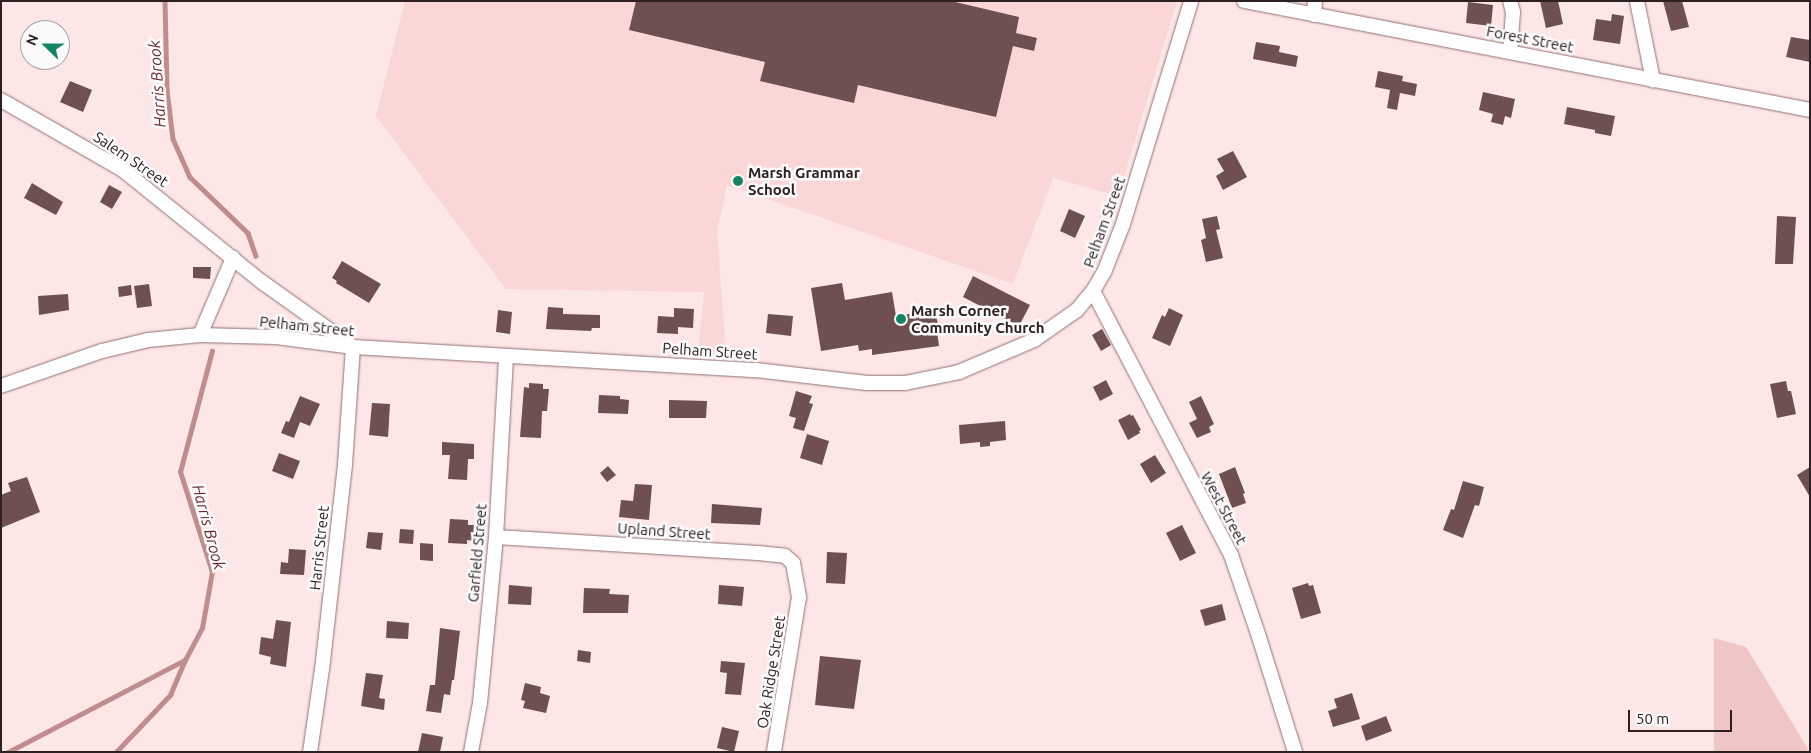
<!DOCTYPE html>
<html>
<head>
<meta charset="utf-8">
<style>
	body { margin:0 }
	#map { position:relative; width:1811px; height:753px; overflow:hidden; background:#fde6e6; font-family:Ubuntu,sans-serif }
	div>[style] { position:absolute }
	[style*='--x'] { left:calc(var(--x)*1px); top:calc(var(--y)*1px); width:calc(var(--w)*1px); rotate:calc(var(--a)*1deg) }
	.built>* { inset:0; background:#fbd6d7 }
	.green>* { inset:0; background:#f0c5c6 }
	.stream>* { height:4.5px; margin:-2.25px; padding:0 2.25px; transform-origin:2.25px; border-radius:2.25px; background:#c08d8e }
	.building>* { inset:0; background:#6f5051 }
	.roads { filter:drop-shadow(0 0 1px #917070) drop-shadow(0 0 1px #917070) }
	.minor>* { height:14px; margin:-7px; padding:0 7px; transform-origin:7px; border-radius:7px; background:#fff }
	.dots>* { width:14px; height:14px; translate:-50% -50%; box-sizing:border-box; border:2px solid #fafafa; border-radius:50% }
	span { translate:-50% -50%; white-space:nowrap; text-align:center; line-height:1.15; -webkit-text-stroke:5px #fafafa; paint-order:stroke }
	.street-label { font-size:15px; color:#2e2021 }
	.poi-label { font-size:15px; color:#2e2021; font-weight:700 }
	.left { translate:0 -50%; text-align:left }
	.water-label { font-size:16px; color:#69282f; font-style:italic }
	.frame { position:absolute; inset:0; border:2px solid #2e2021; pointer-events:none }
	.north { position:absolute; left:20px; top:20px; width:50px; height:50px; box-sizing:border-box; background:#fafafa; border:1px solid #a8a3a3; border-radius:50%; rotate:292deg; font-size:14px; font-weight:700; line-height:20px; text-align:center; color:#2e2021 }
	.north::after { content:''; display:block; margin:auto; width:18px; height:22px; background:#138564; clip-path:polygon(50% 0,100% 100%,50% 72%,0 100%) }
	.scale { position:absolute; left:1628px; top:710px; width:104px; height:22px; box-sizing:border-box; border:2px solid #2e2021; border-top:0; padding-left:6px; font-size:15px; line-height:18px; white-space:nowrap; color:#2e2021; -webkit-text-stroke:4px #fafafa; paint-order:stroke }
</style>
</head>
<body>
<div id="map">
	<div class="built">
		<div style="clip-path:polygon(405px 1px,1177px 1px,1118px 196px,1053px 178px,1013px 284px,727px 185px,717px 231px,726px 355px,698px 354px,704px 292px,506px 289px,376px 116px)"></div>
	</div>
	<div class="green">
		<div style="clip-path:polygon(1714px 638px,1746px 647px,1810px 752px,1714px 752px)"></div>
	</div>
	<div class="stream">
		<div style="--x:165;--y:1;--w:89;--a:88.7"></div>
		<div style="--x:167;--y:90;--w:49;--a:83"></div>
		<div style="--x:173;--y:139;--w:42;--a:65.9"></div>
		<div style="--x:190;--y:177;--w:81;--a:44"></div>
		<div style="--x:248;--y:233;--w:24;--a:71"></div>
		<div style="--x:8;--y:752;--w:199;--a:-27.5"></div>
		<div style="--x:185;--y:660;--w:36;--a:-62"></div>
		<div style="--x:202;--y:628;--w:57;--a:-79.9"></div>
		<div style="--x:212;--y:572;--w:105;--a:-107.7"></div>
		<div style="--x:180;--y:472;--w:125;--a:-75.2"></div>
		<div style="--x:116;--y:752;--w:79;--a:-46.5"></div>
		<div style="--x:170;--y:695;--w:38;--a:-67"></div>
	</div>
	<div class="building">
		<div style="clip-path:polygon(636px 1px,951px 1px,1019px 17px,1016px 33px,1037px 38px,1034px 51px,1013px 46px,996px 117px,858px 85px,854px 103px,760px 81px,765px 62px,629px 30px)"></div>
		<div style="clip-path:polygon(1540px 1px,1558px 1px,1563px 24px,1546px 28px)"></div>
		<div style="clip-path:polygon(1663px 1px,1682px 1px,1689px 27px,1671px 31px)"></div>
		<div style="clip-path:polygon(1468px 2px,1493px 5px,1491px 26px,1466px 23px)"></div>
		<div style="clip-path:polygon(1612px 14px,1624px 16px,1620px 44px,1593px 40px,1596px 19px,1611px 21px)"></div>
		<div style="clip-path:polygon(1791px 37px,1810px 40px,1810px 62px,1786px 57px)"></div>
		<div style="clip-path:polygon(1256px 42px,1280px 46px,1279px 52px,1298px 56px,1296px 67px,1253px 59px)"></div>
		<div style="clip-path:polygon(1378px 71px,1403px 76px,1402px 81px,1417px 84px,1415px 96px,1400px 93px,1397px 110px,1387px 108px,1390px 90px,1375px 87px)"></div>
		<div style="clip-path:polygon(70px 81px,92px 90px,83px 112px,60px 102px)"></div>
		<div style="clip-path:polygon(1483px 92px,1515px 99px,1511px 118px,1505px 116px,1503px 125px,1491px 122px,1493px 114px,1479px 110px)"></div>
		<div style="clip-path:polygon(1567px 107px,1615px 116px,1611px 136px,1595px 133px,1595px 130px,1564px 124px)"></div>
		<div style="clip-path:polygon(1233px 151px,1247px 177px,1223px 190px,1216px 176px,1224px 171px,1217px 159px)"></div>
		<div style="clip-path:polygon(32px 183px,63px 202px,56px 215px,24px 198px)"></div>
		<div style="clip-path:polygon(109px 185px,122px 192px,112px 209px,100px 202px)"></div>
		<div style="clip-path:polygon(1069px 209px,1085px 216px,1075px 238px,1060px 231px)"></div>
		<div style="clip-path:polygon(1217px 216px,1220px 229px,1216px 230px,1223px 258px,1206px 262px,1201px 240px,1206px 238px,1202px 219px)"></div>
		<div style="clip-path:polygon(1777px 216px,1796px 217px,1793px 264px,1775px 264px)"></div>
		<div style="clip-path:polygon(342px 261px,381px 284px,369px 303px,336px 283px,337px 281px,332px 278px)"></div>
		<div style="clip-path:polygon(193px 267px,211px 267px,210px 279px,193px 278px)"></div>
		<div style="clip-path:polygon(973px 276px,1030px 305px,1019px 326px,963px 297px)"></div>
		<div style="clip-path:polygon(842px 283px,845px 300px,892px 292px,896px 316px,934px 310px,940px 330px,937px 331px,939px 346px,872px 355px,872px 349px,859px 351px,858px 345px,821px 351px,811px 288px)"></div>
		<div style="clip-path:polygon(149px 284px,152px 306px,137px 308px,134px 286px)"></div>
		<div style="clip-path:polygon(131px 285px,132px 295px,119px 297px,118px 287px)"></div>
		<div style="clip-path:polygon(68px 294px,69px 310px,39px 315px,38px 296px)"></div>
		<div style="clip-path:polygon(548px 307px,563px 308px,563px 314px,600px 315px,600px 328px,592px 328px,591px 331px,546px 329px)"></div>
		<div style="clip-path:polygon(674px 308px,694px 309px,693px 328px,678px 327px,678px 334px,657px 333px,658px 316px,674px 317px)"></div>
		<div style="clip-path:polygon(1169px 308px,1183px 315px,1170px 346px,1152px 338px,1162px 315px,1165px 317px)"></div>
		<div style="clip-path:polygon(498px 310px,512px 312px,510px 334px,496px 332px)"></div>
		<div style="clip-path:polygon(768px 314px,793px 316px,791px 336px,766px 333px)"></div>
		<div style="clip-path:polygon(1102px 329px,1111px 345px,1101px 351px,1092px 335px)"></div>
		<div style="clip-path:polygon(1106px 380px,1113px 394px,1100px 401px,1093px 387px)"></div>
		<div style="clip-path:polygon(1786px 381px,1788px 391px,1791px 391px,1796px 414px,1777px 418px,1770px 384px)"></div>
		<div style="clip-path:polygon(529px 383px,543px 384px,543px 389px,549px 389px,547px 411px,542px 411px,541px 438px,520px 437px,524px 387px,529px 388px)"></div>
		<div style="clip-path:polygon(796px 391px,812px 396px,809px 403px,813px 404px,804px 431px,793px 428px,796px 418px,789px 416px)"></div>
		<div style="clip-path:polygon(599px 395px,620px 396px,620px 399px,629px 400px,628px 414px,598px 413px)"></div>
		<div style="clip-path:polygon(300px 396px,320px 404px,310px 426px,300px 422px,294px 438px,281px 433px,286px 421px,289px 422px)"></div>
		<div style="clip-path:polygon(1201px 396px,1214px 424px,1209px 427px,1211px 432px,1197px 438px,1189px 423px,1197px 419px,1189px 402px)"></div>
		<div style="clip-path:polygon(669px 400px,707px 401px,706px 418px,669px 418px)"></div>
		<div style="clip-path:polygon(372px 403px,390px 404px,388px 437px,369px 435px)"></div>
		<div style="clip-path:polygon(1130px 414px,1131px 416px,1133px 415px,1141px 430px,1139px 431px,1140px 433px,1128px 440px,1118px 420px)"></div>
		<div style="clip-path:polygon(1005px 421px,1006px 440px,990px 442px,990px 446px,980px 447px,980px 442px,960px 444px,959px 425px)"></div>
		<div style="clip-path:polygon(807px 434px,829px 441px,822px 465px,800px 458px)"></div>
		<div style="clip-path:polygon(442px 442px,474px 444px,474px 459px,468px 459px,467px 480px,448px 479px,450px 455px,442px 455px)"></div>
		<div style="clip-path:polygon(279px 453px,300px 461px,293px 479px,272px 471px)"></div>
		<div style="clip-path:polygon(1155px 455px,1166px 473px,1151px 483px,1140px 464px)"></div>
		<div style="clip-path:polygon(608px 466px,616px 475px,607px 482px,600px 473px)"></div>
		<div style="clip-path:polygon(1235px 467px,1245px 493px,1243px 494px,1246px 503px,1232px 508px,1219px 474px)"></div>
		<div style="clip-path:polygon(1810px 467px,1810px 497px,1797px 475px)"></div>
		<div style="clip-path:polygon(27px 477px,40px 512px,1px 528px,1px 495px,11px 491px,8px 483px)"></div>
		<div style="clip-path:polygon(1463px 481px,1484px 487px,1479px 506px,1475px 505px,1463px 538px,1443px 530px,1451px 509px,1454px 510px)"></div>
		<div style="clip-path:polygon(635px 484px,652px 485px,649px 520px,619px 517px,621px 500px,633px 501px)"></div>
		<div style="clip-path:polygon(712px 504px,762px 508px,760px 525px,711px 523px)"></div>
		<div style="clip-path:polygon(450px 519px,468px 520px,468px 525px,474px 525px,473px 541px,467px 540px,467px 544px,448px 543px)"></div>
		<div style="clip-path:polygon(1182px 525px,1196px 553px,1180px 561px,1166px 533px)"></div>
		<div style="clip-path:polygon(400px 529px,414px 530px,413px 544px,399px 543px)"></div>
		<div style="clip-path:polygon(368px 532px,383px 533px,381px 550px,366px 548px)"></div>
		<div style="clip-path:polygon(420px 543px,433px 544px,433px 561px,420px 560px)"></div>
		<div style="clip-path:polygon(289px 549px,306px 550px,304px 575px,280px 574px,281px 562px,288px 563px)"></div>
		<div style="clip-path:polygon(827px 552px,847px 553px,845px 584px,826px 583px)"></div>
		<div style="clip-path:polygon(1308px 583px,1309px 586px,1313px 585px,1321px 613px,1301px 619px,1292px 588px)"></div>
		<div style="clip-path:polygon(509px 585px,532px 587px,531px 605px,508px 604px)"></div>
		<div style="clip-path:polygon(719px 585px,744px 587px,742px 606px,718px 604px)"></div>
		<div style="clip-path:polygon(584px 588px,610px 589px,609px 594px,629px 595px,628px 613px,583px 613px)"></div>
		<div style="clip-path:polygon(1222px 604px,1226px 620px,1205px 626px,1200px 610px)"></div>
		<div style="clip-path:polygon(276px 620px,291px 622px,286px 667px,270px 664px,271px 657px,259px 654px,261px 637px,273px 639px)"></div>
		<div style="clip-path:polygon(387px 621px,409px 623px,408px 639px,386px 638px)"></div>
		<div style="clip-path:polygon(440px 628px,460px 631px,454px 680px,452px 680px,450px 695px,444px 694px,441px 713px,426px 711px,430px 685px,435px 685px)"></div>
		<div style="clip-path:polygon(578px 650px,591px 652px,590px 663px,577px 661px)"></div>
		<div style="clip-path:polygon(820px 656px,861px 660px,854px 709px,815px 705px)"></div>
		<div style="clip-path:polygon(721px 661px,745px 663px,741px 695px,725px 694px,727px 673px,720px 672px)"></div>
		<div style="clip-path:polygon(366px 673px,383px 675px,379px 698px,385px 699px,384px 710px,361px 706px)"></div>
		<div style="clip-path:polygon(525px 683px,541px 687px,540px 693px,550px 696px,546px 713px,523px 708px,525px 701px,521px 700px)"></div>
		<div style="clip-path:polygon(1352px 693px,1360px 719px,1333px 727px,1328px 711px,1337px 708px,1334px 699px)"></div>
		<div style="clip-path:polygon(1386px 716px,1392px 731px,1366px 741px,1361px 726px)"></div>
		<div style="clip-path:polygon(722px 727px,739px 731px,734px 752px,717px 748px)"></div>
		<div style="clip-path:polygon(422px 733px,443px 737px,440px 752px,418px 752px)"></div>
	</div>
	<div class="roads">
		<div class="minor">
			<div style="--x:1244;--y:1;--w:576;--a:10.9"></div>
			<div style="--x:1637;--y:1;--w:81;--a:78.6"></div>
			<div style="--x:1314;--y:15;--w:14;--a:-86"></div>
			<div style="--x:1510;--y:52;--w:40;--a:-85.7"></div>
			<div style="--x:1513;--y:12;--w:11;--a:-105"></div>
			<div style="--x:1;--y:100;--w:141;--a:29.8"></div>
			<div style="--x:123;--y:170;--w:179;--a:38.9"></div>
			<div style="--x:262;--y:282;--w:112;--a:35.5"></div>
			<div style="--x:353;--y:347;--w:118;--a:93.9"></div>
			<div style="--x:345;--y:465;--w:205;--a:96.4"></div>
			<div style="--x:322;--y:669;--w:84;--a:98.2"></div>
			<div style="--x:1093;--y:291;--w:298;--a:62.4"></div>
			<div style="--x:1231;--y:555;--w:87;--a:71.1"></div>
			<div style="--x:1259;--y:637;--w:121;--a:72.6"></div>
			<div style="--x:200;--y:335;--w:84;--a:-66.8"></div>
			<div style="--x:1;--y:386;--w:107;--a:-19.1"></div>
			<div style="--x:102;--y:351;--w:47;--a:-13.4"></div>
			<div style="--x:148;--y:340;--w:52;--a:-5.5"></div>
			<div style="--x:200;--y:335;--w:76;--a:1.5"></div>
			<div style="--x:276;--y:337;--w:78;--a:7.4"></div>
			<div style="--x:353;--y:347;--w:404;--a:3.3"></div>
			<div style="--x:756;--y:370;--w:112;--a:6.7"></div>
			<div style="--x:867;--y:383;--w:38;--a:0"></div>
			<div style="--x:905;--y:383;--w:55;--a:-11.5"></div>
			<div style="--x:959;--y:372;--w:82;--a:-23.1"></div>
			<div style="--x:1034;--y:340;--w:52;--a:-34.9"></div>
			<div style="--x:1077;--y:310;--w:25;--a:-50"></div>
			<div style="--x:1093;--y:291;--w:24;--a:-60"></div>
			<div style="--x:1105;--y:270;--w:49;--a:-68.6"></div>
			<div style="--x:1123;--y:224;--w:233;--a:-73"></div>
			<div style="--x:496;--y:537;--w:262;--a:3.5"></div>
			<div style="--x:758;--y:553;--w:27;--a:6"></div>
			<div style="--x:785;--y:556;--w:11;--a:41"></div>
			<div style="--x:793;--y:563;--w:35;--a:80"></div>
			<div style="--x:799;--y:597;--w:157;--a:99.2"></div>
			<div style="--x:471;--y:752;--w:50;--a:-79.6"></div>
			<div style="--x:480;--y:703;--w:167;--a:-84.5"></div>
			<div style="--x:496;--y:537;--w:181;--a:-86.8"></div>
		</div>
	</div>
	<div class="dots">
		<div style="left:738px;top:181px;background:#138564"></div>
		<div style="left:901px;top:319px;background:#138564"></div>
	</div>
	<div class="street-label">
		<span style="left:1530px;top:39px;rotate:11deg">Forest Street</span>
		<span style="left:131px;top:159px;rotate:34deg">Salem Street</span>
		<span style="left:1104px;top:222px;rotate:-70deg">Pelham Street</span>
		<span style="left:307px;top:326px;rotate:6deg">Pelham Street</span>
		<span style="left:710px;top:351px;rotate:4deg">Pelham Street</span>
		<span style="left:1224px;top:508px;rotate:62deg">West Street</span>
		<span style="left:664px;top:531px;rotate:4deg">Upland Street</span>
		<span style="left:319px;top:548px;rotate:-84deg">Harris Street</span>
		<span style="left:477px;top:553px;rotate:-85deg">Garfield Street</span>
		<span style="left:771px;top:672px;rotate:-81deg">Oak Ridge Street</span>
	</div>
	<div class="poi-label">
		<span class="left" style="left:748px;top:181px">Marsh Grammar<br>School</span>
		<span class="left" style="left:911px;top:319px">Marsh Corner<br>Community Church</span>
	</div>
	<div class="water-label">
		<span style="left:157px;top:84px;rotate:-94deg">Harris Brook</span>
		<span style="left:209px;top:527px;rotate:75deg">Harris Brook</span>
	</div>
	<div class="frame"></div>
	<div class="north">N</div>
	<div class="scale">50 m</div>
</div>
</body>
</html>
